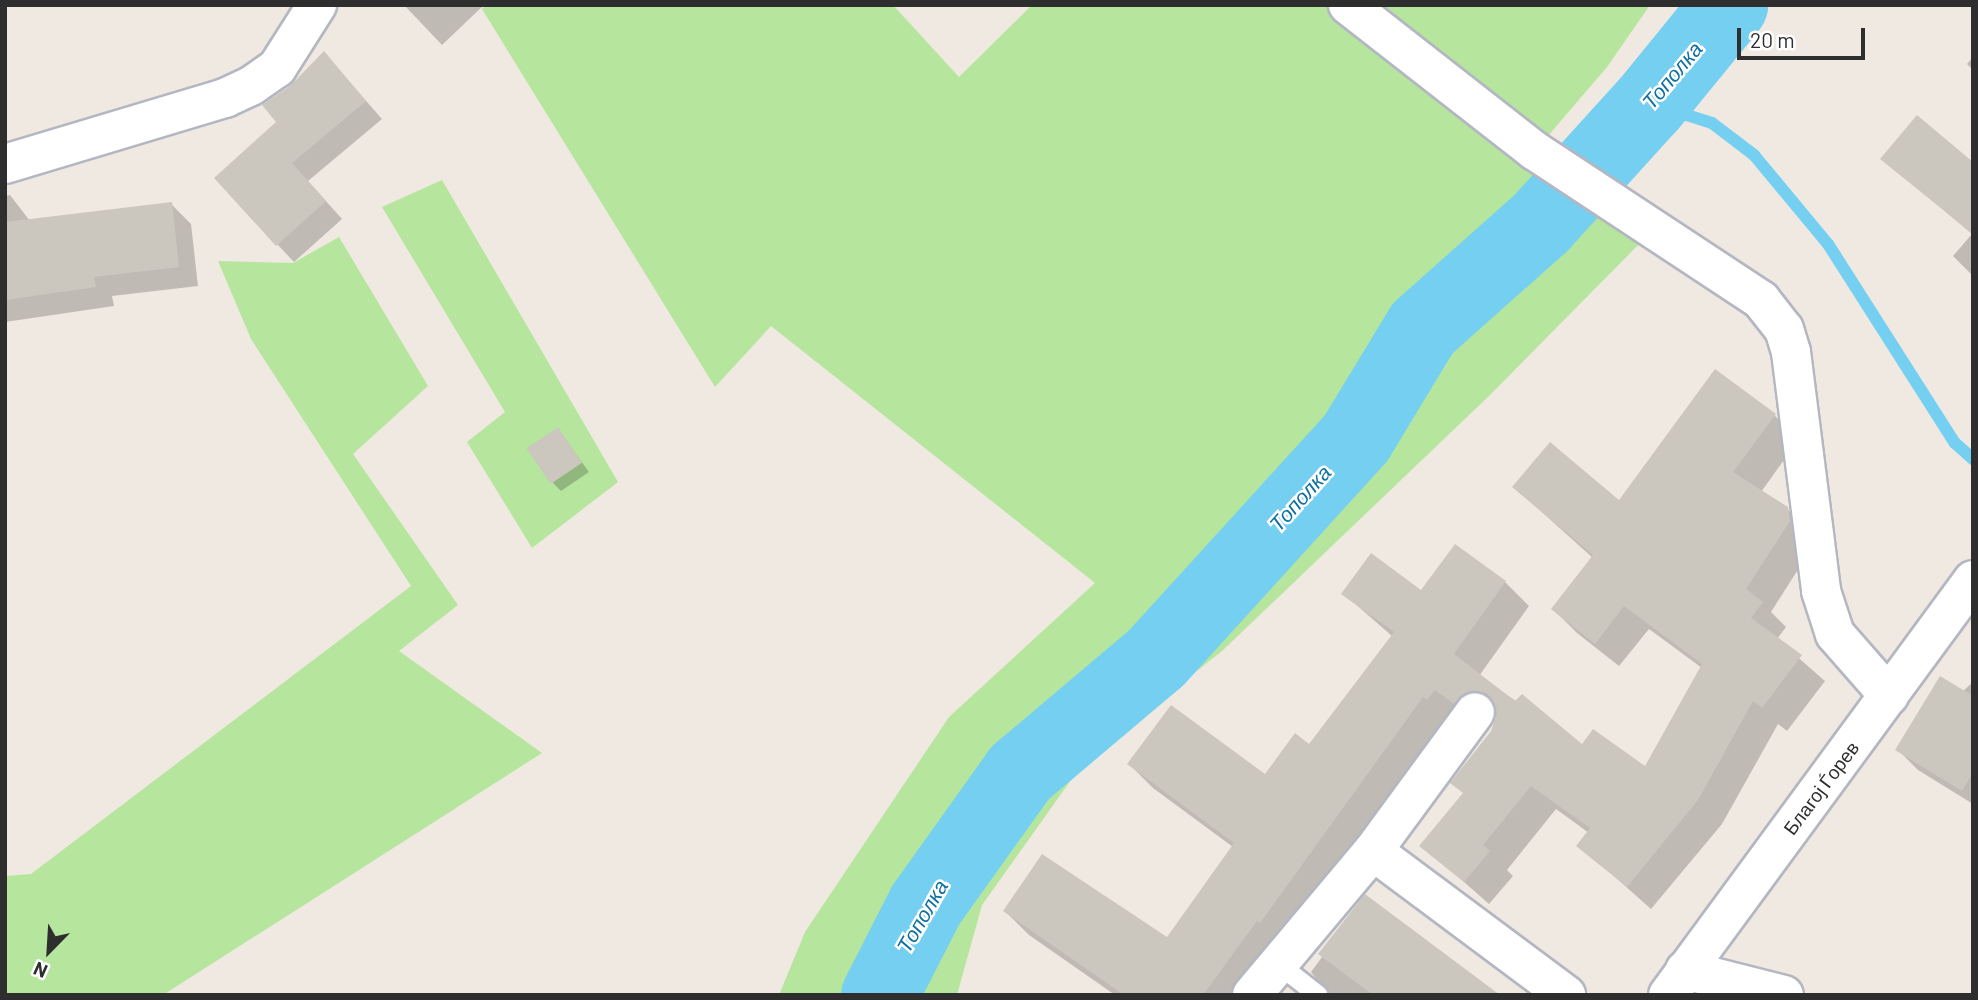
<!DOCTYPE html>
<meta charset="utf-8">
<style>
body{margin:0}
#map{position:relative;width:1978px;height:1000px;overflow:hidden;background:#efe9e1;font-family:Barlow,sans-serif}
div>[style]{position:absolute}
.green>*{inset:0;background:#b6e59e}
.shadow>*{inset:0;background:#0003}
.stream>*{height:12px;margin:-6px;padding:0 6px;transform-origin:6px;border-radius:6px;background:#75cff0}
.river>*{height:77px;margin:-38.5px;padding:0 38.5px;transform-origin:38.5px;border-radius:38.5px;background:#75cff0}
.building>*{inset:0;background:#cbc7bf;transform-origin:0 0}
.roads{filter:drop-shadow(2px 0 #b4b7c1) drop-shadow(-2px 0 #b4b7c1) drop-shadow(0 2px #b4b7c1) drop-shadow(0 -2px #b4b7c1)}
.lane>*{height:19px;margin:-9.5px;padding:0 9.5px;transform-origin:9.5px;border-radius:9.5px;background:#fff}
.street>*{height:38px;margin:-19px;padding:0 19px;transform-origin:19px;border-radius:19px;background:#fff}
.secondary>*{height:38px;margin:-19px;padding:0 19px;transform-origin:19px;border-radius:19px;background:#fff}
span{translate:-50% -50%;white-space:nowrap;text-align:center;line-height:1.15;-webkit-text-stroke:5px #fff;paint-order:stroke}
.street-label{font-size:19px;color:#2e2e2e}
.water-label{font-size:21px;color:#0d6fa3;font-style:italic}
.frame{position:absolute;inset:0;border:7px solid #2e2e2e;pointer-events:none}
.north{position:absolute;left:14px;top:916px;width:70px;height:70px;-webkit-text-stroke:5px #fff;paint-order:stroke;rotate:204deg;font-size:19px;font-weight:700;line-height:28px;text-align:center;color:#2e2e2e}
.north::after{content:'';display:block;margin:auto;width:24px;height:32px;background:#2e2e2e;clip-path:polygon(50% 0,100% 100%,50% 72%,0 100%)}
.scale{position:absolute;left:1737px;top:28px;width:128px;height:32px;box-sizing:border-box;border:4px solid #2e2e2e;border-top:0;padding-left:9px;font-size:21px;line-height:24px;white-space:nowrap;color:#2e2e2e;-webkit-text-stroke:5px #fff;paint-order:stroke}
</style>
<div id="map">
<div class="green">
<div style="clip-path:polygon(486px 5px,893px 5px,959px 77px,1032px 5px,1650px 5px,1607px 67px,1535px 151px,1652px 231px,1489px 396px,1222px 651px,1086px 759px,982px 905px,957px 995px,779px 995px,805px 932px,949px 717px,1095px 583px,771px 326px,715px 387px,482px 9px)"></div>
<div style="clip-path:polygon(442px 180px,618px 482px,532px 548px,467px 442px,505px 412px,382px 207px)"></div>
<div style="clip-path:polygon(339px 237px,428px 386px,353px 454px,458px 605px,399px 651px,542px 753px,163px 995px,5px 995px,5px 876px,31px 874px,411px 586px,251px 339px,218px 261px,293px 263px)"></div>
</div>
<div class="shadow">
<div style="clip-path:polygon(404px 5px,484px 5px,442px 45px)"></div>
<div style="clip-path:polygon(324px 53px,382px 119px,308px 181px,342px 219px,294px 262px,277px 244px,279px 122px,291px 87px)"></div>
<div style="clip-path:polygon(1973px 57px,1973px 70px,1967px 64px)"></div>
<div style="clip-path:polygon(1883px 159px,1973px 164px,1973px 276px,1953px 256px,1972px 234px)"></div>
<div style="clip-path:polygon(10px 195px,30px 221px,171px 204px,191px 224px,198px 286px,112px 296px,114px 306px,5px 322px,5px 196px)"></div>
<div style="clip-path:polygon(1715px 371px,1775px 416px,1799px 439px,1761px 492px,1787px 509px,1812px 533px,1813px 546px,1771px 612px,1786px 627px,1777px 639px,1825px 681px,1787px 731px,1778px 724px,1722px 824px,1651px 909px,1579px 845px,1589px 833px,1556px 809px,1507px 870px,1513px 876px,1489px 904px,1422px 845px,1464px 794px,1493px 732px,1498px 716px,1491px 715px,1244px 995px,1115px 995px,1029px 935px,1005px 911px,1167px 940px,1233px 847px,1153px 788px,1129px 764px,1265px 776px,1309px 747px,1392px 636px,1344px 594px,1422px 592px,1505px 582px,1529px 606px,1479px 676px,1582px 746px,1645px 768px,1702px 668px,1649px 629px,1619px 666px,1577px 633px,1553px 609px,1593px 558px,1514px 487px,1619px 503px)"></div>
<div style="clip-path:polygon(558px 429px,589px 472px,561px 491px,553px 483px)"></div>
<div style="clip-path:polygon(1973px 682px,1973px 804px,1918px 770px,1898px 750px)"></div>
<div style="clip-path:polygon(1366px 897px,1497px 995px,1329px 995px,1311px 972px)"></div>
</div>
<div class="stream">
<div style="left:1649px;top:103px;width:66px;rotate:17.6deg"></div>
<div style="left:1712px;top:123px;width:53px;rotate:37.3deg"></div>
<div style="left:1754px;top:155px;width:116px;rotate:50.3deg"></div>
<div style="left:1828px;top:244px;width:236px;rotate:57.5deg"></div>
<div style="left:1955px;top:443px;width:24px;rotate:42deg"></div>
</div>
<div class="river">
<div style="left:879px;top:995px;width:101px;rotate:-62.9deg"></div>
<div style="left:925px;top:905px;width:163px;rotate:-54.5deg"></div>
<div style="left:1020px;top:772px;width:178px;rotate:-40.2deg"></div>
<div style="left:1156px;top:657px;width:297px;rotate:-47.7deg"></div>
<div style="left:1356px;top:437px;width:127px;rotate:-58.8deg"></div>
<div style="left:1422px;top:328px;width:158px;rotate:-41.7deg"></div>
<div style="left:1540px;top:223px;width:162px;rotate:-47.8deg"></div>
<div style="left:1649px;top:103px;width:127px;rotate:-50.8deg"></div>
</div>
<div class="building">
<div style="clip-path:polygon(324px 51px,366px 101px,292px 163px,326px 201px,276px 246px,214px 178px,276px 122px,262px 105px,290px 86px)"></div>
<div style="clip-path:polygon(1917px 115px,1973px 162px,1973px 234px,1880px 159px)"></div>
<div style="clip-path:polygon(172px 202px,179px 267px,94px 277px,96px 287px,5px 300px,5px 222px)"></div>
<div style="clip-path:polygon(1715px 369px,1776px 414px,1733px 472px,1788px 507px,1790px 521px,1746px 589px,1763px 602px,1751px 618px,1802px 655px,1762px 708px,1753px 701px,1698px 800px,1627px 887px,1576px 846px,1590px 828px,1531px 786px,1483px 845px,1490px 851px,1464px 882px,1419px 846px,1463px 793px,1450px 783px,1491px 731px,1497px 714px,1487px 694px,1467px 692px,1454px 704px,1435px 690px,1427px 700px,1423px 697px,1260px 923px,1257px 921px,1203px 995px,1124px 995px,1003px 911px,1042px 854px,1167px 937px,1234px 843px,1127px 764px,1171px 705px,1265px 774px,1295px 733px,1309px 744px,1394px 632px,1341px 594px,1371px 553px,1421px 590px,1455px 544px,1506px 581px,1454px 654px,1515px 701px,1522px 694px,1582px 744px,1593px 729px,1645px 766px,1702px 664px,1624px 606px,1595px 644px,1551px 609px,1593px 555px,1512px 487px,1550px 442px,1619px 500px)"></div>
<div style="left:558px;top:427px;width:43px;height:38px;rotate:56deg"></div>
<div style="clip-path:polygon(1940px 676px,1973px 696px,1973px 773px,1962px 791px,1895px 750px)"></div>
<div style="clip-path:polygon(1365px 894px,1500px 995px,1373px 995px,1318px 954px)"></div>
</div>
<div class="roads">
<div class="lane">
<div style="left:1276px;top:962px;width:53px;rotate:38.2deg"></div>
</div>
<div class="street">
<div style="left:1348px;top:5px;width:237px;rotate:38deg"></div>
<div style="left:1535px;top:151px;width:271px;rotate:33.4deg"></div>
<div style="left:1761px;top:300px;width:37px;rotate:52deg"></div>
<div style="left:1784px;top:329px;width:24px;rotate:73deg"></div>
<div style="left:1791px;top:352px;width:241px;rotate:82.8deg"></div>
<div style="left:1821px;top:591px;width:45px;rotate:72deg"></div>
<div style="left:1835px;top:634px;width:82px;rotate:48.9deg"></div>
<div style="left:5px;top:164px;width:230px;rotate:-16.7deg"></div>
<div style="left:225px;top:98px;width:29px;rotate:-25deg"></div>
<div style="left:251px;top:86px;width:32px;rotate:-35deg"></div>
<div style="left:277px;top:68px;width:75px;rotate:-57.6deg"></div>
<div style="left:1373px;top:851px;width:241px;rotate:36.7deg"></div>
<div style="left:1685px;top:970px;width:102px;rotate:14.2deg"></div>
<div style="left:1252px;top:995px;width:188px;rotate:-50deg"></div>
<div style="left:1373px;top:851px;width:172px;rotate:-53.7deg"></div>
</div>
<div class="secondary">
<div style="left:1668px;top:995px;width:515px;rotate:-53.69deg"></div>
</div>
</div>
<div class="street-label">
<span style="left:1821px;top:788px;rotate:-53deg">Благој Ѓорев</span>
</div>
<div class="water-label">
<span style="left:1672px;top:75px;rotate:-50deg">Тополка</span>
<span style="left:1300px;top:498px;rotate:-48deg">Тополка</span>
<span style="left:922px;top:916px;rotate:-60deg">Тополка</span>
</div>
<div class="frame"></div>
<div class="north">N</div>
<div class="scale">20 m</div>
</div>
